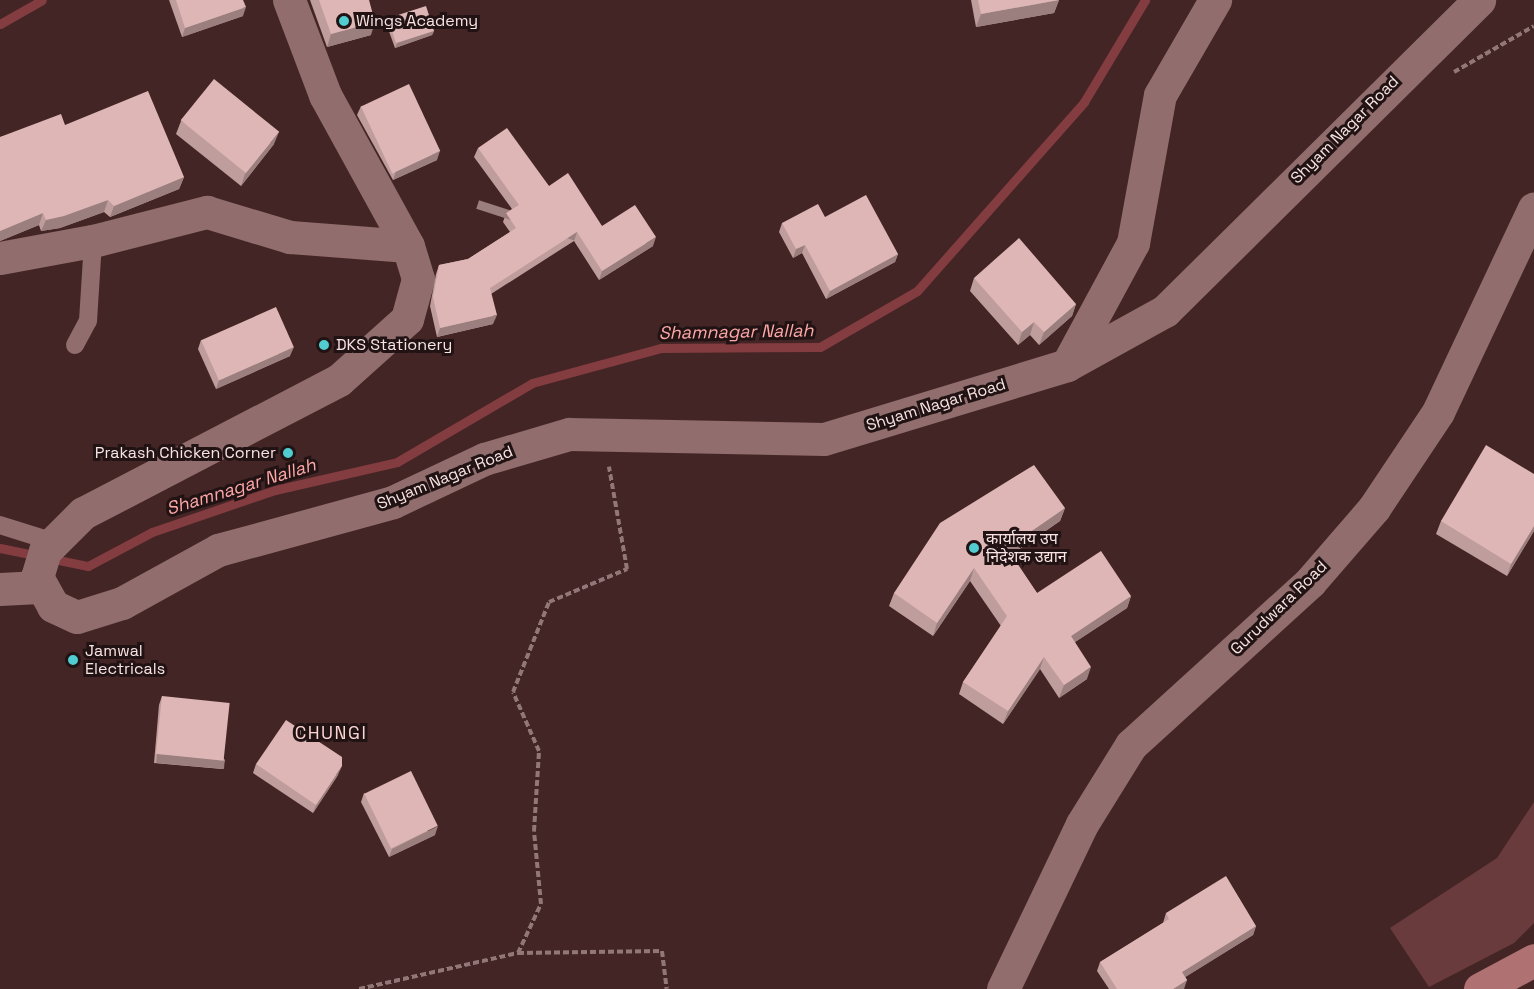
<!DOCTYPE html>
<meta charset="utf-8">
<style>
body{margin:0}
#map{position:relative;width:1534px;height:989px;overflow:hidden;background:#442526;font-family:"Space Grotesk","Noto Sans Devanagari",sans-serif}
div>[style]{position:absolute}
.green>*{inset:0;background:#6a3b3c}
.stream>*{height:9px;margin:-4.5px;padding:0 4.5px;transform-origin:4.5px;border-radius:4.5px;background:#833c3f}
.path>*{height:4px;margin-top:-2px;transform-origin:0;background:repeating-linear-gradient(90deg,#917777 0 6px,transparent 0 9px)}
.service>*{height:18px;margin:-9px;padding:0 9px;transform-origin:9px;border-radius:9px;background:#916d6d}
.minor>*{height:33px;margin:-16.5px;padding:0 16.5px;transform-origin:16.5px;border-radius:16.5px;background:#916d6d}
.tertiary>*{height:33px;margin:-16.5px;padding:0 16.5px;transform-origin:16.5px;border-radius:16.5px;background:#916d6d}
.primary>*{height:33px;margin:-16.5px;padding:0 16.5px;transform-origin:16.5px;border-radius:16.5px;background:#af7172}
.wall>*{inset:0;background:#bf9d9c}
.shaded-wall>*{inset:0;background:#9b7f7f;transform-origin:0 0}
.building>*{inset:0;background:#deb6b5;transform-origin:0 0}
.dots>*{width:16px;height:16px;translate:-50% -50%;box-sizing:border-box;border:3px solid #211313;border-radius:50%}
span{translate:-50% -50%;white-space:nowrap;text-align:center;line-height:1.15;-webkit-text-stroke:6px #211313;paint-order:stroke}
.poi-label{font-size:16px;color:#f9e4e3}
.left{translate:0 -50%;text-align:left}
.right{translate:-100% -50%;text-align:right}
.street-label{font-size:16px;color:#f9e4e3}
.water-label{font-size:18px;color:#fea7a8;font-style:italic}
.neighbourhood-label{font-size:18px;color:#fcd4d3;letter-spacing:1.5px}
</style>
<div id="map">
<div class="green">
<div style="clip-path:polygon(1534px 802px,1534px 923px,1514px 943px,1429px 987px,1390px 928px,1497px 858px)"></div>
</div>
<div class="stream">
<div style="left:0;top:24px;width:48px;rotate:-29.7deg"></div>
<div style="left:0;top:548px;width:90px;rotate:11.6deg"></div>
<div style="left:88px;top:566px;width:72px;rotate:-28deg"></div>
<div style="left:152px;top:532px;width:130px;rotate:-18.9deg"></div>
<div style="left:275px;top:490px;width:125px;rotate:-12.9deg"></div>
<div style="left:397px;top:462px;width:156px;rotate:-30.3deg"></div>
<div style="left:532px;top:383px;width:134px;rotate:-15.2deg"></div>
<div style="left:661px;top:348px;width:159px;rotate:-0.4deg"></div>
<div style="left:820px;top:347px;width:112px;rotate:-30deg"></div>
<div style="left:917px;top:291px;width:252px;rotate:-48.5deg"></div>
<div style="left:1084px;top:102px;width:119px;rotate:-59.1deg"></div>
</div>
<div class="path">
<div style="left:1454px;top:72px;width:92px;rotate:-29.9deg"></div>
<div style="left:518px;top:953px;width:54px;rotate:-64.9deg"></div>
<div style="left:541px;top:904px;width:73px;rotate:-95.5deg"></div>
<div style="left:534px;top:831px;width:80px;rotate:-86.4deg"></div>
<div style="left:539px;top:751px;width:64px;rotate:-113.8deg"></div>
<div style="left:513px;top:692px;width:97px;rotate:-68.2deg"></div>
<div style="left:549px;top:602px;width:85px;rotate:-22.9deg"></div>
<div style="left:627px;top:569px;width:104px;rotate:-100deg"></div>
<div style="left:359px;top:989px;width:163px;rotate:-12.8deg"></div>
<div style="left:518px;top:953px;width:144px;rotate:-0.8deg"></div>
<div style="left:662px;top:951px;width:38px;rotate:83deg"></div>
</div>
<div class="service">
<div style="left:75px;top:345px;width:27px;rotate:-62deg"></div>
<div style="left:88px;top:321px;width:80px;rotate:-86.4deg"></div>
<div style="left:0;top:525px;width:57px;rotate:17.5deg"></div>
</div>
<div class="minor">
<div style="left:0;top:258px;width:95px;rotate:-10.4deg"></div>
<div style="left:93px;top:241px;width:118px;rotate:-14.3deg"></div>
<div style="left:207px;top:212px;width:87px;rotate:16.8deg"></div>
<div style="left:290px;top:237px;width:118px;rotate:4.4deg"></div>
<div style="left:1067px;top:365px;width:139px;rotate:-61.6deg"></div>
<div style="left:1133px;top:243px;width:150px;rotate:-79.7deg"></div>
<div style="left:1160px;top:95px;width:110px;rotate:-59.9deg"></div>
<div style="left:0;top:589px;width:39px;rotate:-3deg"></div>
<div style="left:1003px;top:989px;width:183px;rotate:-64.4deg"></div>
<div style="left:1082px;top:824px;width:93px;rotate:-58.2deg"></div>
<div style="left:1131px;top:745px;width:242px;rotate:-42.3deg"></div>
<div style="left:1310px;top:582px;width:98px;rotate:-49.1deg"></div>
<div style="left:1374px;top:508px;width:115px;rotate:-56.3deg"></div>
<div style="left:1438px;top:412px;width:225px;rotate:-64.8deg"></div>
</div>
<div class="tertiary">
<div style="left:289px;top:0;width:102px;rotate:69.2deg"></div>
<div style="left:325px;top:95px;width:172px;rotate:61.2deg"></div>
<div style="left:408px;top:246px;width:34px;rotate:73deg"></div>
<div style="left:418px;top:279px;width:41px;rotate:105.4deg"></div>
<div style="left:407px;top:319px;width:91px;rotate:138.1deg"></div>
<div style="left:339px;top:380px;width:288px;rotate:152.5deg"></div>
<div style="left:83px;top:513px;width:54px;rotate:135deg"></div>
<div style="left:45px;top:551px;width:27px;rotate:107deg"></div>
<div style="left:37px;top:577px;width:33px;rotate:61deg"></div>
<div style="left:53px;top:606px;width:26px;rotate:25deg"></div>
<div style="left:77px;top:617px;width:47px;rotate:-17.3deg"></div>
<div style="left:122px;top:603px;width:110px;rotate:-28.9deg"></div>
<div style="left:218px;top:550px;width:181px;rotate:-15.3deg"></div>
<div style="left:393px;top:502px;width:101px;rotate:-25.3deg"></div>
<div style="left:484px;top:459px;width:89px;rotate:-16.4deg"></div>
<div style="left:569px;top:434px;width:255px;rotate:1.1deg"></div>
<div style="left:824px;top:439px;width:254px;rotate:-16.9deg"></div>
<div style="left:1067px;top:365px;width:112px;rotate:-28.9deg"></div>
<div style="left:1165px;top:311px;width:442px;rotate:-44.7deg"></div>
</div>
<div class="primary">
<div style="left:1480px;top:989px;width:61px;rotate:-28.2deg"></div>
</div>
<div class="wall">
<div style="clip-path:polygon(169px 0,243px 0,243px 16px,182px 37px)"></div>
<div style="clip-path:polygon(310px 0,369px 0,371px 35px,327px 47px)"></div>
<div style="clip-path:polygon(971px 0,1059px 0,1054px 13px,976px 27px)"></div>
<div style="clip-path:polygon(388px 18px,434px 31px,432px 35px,395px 48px,386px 23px)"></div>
<div style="clip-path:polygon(361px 106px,437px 160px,393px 180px,357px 115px)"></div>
<div style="clip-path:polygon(181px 121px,274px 144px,241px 186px,176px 134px)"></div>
<div style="clip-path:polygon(65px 125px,184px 177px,179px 189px,110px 217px,104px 212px,60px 228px,41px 231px,39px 225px,0 241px,0 137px)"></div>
<div style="clip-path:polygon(478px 148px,549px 186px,602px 226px,653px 246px,599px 280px,574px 241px,491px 294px,493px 324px,437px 337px,430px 306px,436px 274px,439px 265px,468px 259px,510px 232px,503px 222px,506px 213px,512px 209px,474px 157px)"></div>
<div style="clip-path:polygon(825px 217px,898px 254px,895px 262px,826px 299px,802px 253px,793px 258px,779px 232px,782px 223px)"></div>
<div style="clip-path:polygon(974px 278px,1076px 304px,1072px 316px,1039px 345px,1030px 335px,1018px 345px,970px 291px)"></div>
<div style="clip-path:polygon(201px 340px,290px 356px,216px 389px,198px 349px)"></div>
<div style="clip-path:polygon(1534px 474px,1534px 531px,1507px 576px,1436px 534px,1441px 521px)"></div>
<div style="clip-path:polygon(1065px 508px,1060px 521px,1011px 555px,1037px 593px,1131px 596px,1127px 608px,1075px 642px,1087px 679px,1059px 698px,1040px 669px,1003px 724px,959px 694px,963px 682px,1001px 626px,970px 581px,933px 636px,889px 606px,894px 593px)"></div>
<div style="clip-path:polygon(162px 696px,225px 760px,222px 769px,154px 763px,159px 705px)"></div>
<div style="clip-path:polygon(256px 764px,338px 775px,313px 813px,253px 773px)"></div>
<div style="clip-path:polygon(364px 793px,435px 835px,389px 857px,361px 802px)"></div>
<div style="clip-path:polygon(1166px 913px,1256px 926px,1253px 935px,1185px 977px,1187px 980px,1183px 989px,1109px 989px,1097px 971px,1100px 962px,1163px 923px)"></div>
</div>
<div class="shaded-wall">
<div style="clip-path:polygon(1059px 0,1054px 13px,976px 27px,981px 14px)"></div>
<div style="clip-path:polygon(246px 7px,243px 16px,182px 37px,185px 28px)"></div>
<div style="clip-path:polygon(375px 22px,371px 35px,327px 47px,331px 34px)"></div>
<div style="clip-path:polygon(434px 31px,432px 35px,395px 48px,397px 43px)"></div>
<div style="clip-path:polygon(279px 132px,274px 144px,241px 186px,245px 174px)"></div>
<div style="clip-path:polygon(440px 151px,437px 160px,393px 180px,396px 171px)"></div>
<div style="clip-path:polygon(184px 177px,179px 189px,110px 217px,114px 206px)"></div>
<div style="clip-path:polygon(108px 200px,104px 212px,60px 228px,41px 231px,46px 220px)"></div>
<div style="clip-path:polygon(43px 213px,39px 225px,0 241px,0 231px)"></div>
<div style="left:577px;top:232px;width:9px;height:103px;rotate:108deg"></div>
<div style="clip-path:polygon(656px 237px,653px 246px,599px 280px,602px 271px)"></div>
<div style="clip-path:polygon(805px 245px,802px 253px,793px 258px,796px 249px)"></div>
<div style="clip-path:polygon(898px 254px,895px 262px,826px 299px,830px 291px)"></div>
<div style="clip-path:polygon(1076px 304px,1072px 316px,1039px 345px,1044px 332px)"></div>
<div style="clip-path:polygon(497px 315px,493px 324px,437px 337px,440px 328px)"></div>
<div style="clip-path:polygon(1034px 322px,1030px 335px,1018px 345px,1022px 332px)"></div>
<div style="clip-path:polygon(294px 347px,290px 356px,216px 389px,219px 380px)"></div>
<div style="clip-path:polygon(1065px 508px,1060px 521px,1002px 561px,1007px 548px)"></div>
<div style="clip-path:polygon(1534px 526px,1534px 531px,1507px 576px,1511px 564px)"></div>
<div style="clip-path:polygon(974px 568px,970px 581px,933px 636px,937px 623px)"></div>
<div style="clip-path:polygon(1131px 596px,1127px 608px,1066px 648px,1071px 636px)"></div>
<div style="clip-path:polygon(1044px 657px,1040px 669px,1003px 724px,1008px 711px)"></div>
<div style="clip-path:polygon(1091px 667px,1087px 679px,1059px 698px,1064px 685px)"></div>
<div style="left:157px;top:754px;width:68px;height:9px;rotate:5deg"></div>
<div style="clip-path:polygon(342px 766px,338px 775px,313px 813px,316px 805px)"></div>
<div style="clip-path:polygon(438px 826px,435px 835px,389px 857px,392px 849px)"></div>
<div style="clip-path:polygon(1256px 926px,1253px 935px,1179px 981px,1182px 972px)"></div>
<div style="clip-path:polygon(1187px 980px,1184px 989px,1173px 989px)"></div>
</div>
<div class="building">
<div style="clip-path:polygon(176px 0,243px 0,246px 7px,185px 28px)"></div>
<div style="clip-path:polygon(319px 0,369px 0,375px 22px,331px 34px)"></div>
<div style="clip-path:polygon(978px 0,1059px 0,981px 14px)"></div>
<div style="left:426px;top:6px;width:26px;height:40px;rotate:72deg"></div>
<div style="left:214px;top:79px;width:84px;height:53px;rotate:39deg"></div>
<div style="left:409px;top:84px;width:74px;height:53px;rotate:65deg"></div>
<div style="clip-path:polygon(148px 91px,184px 177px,114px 206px,108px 200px,64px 216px,46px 220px,43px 213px,0 231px,0 137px,61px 114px,65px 125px)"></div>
<div style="clip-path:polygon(507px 128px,549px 186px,568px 173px,602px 226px,635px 205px,656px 237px,602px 271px,577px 232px,490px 288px,497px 315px,440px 328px,433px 297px,439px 265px,468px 259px,516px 228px,506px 213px,519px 205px,478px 148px)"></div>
<div style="clip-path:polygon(866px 195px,898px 254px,830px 291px,805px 245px,796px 249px,782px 223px,818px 204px,825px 217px)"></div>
<div style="clip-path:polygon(1019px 238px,1076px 304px,1044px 332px,1034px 322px,1022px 332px,974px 278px)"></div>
<div style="left:276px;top:307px;width:44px;height:82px;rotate:66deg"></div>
<div style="clip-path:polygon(1486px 445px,1534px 474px,1534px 526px,1511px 564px,1441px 521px)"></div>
<div style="clip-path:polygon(1034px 465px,1065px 508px,1007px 548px,1037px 593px,1101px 551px,1131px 596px,1071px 636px,1091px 667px,1064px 685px,1044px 657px,1008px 711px,963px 682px,1007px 616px,974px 568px,937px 623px,894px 593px,940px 523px)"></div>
<div style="left:162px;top:696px;width:68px;height:58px;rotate:6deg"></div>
<div style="clip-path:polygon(286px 720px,342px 757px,342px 766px,316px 805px,256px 764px)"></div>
<div style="left:411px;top:771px;width:61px;height:52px;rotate:64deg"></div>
<div style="clip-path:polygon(1226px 876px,1256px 926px,1182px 972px,1187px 980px,1173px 989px,1117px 989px,1100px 962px,1169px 919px,1166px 913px)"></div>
</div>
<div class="dots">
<div style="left:344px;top:21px;background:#51ccd1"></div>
<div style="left:324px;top:345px;background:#51ccd1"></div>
<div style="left:288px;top:453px;background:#51ccd1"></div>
<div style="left:974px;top:548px;background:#51ccd1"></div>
<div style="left:73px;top:660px;background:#51ccd1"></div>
</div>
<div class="poi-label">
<span class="left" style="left:356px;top:21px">Wings Academy</span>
<span class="left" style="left:336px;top:345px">DKS Stationery</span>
<span class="right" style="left:276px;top:453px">Prakash Chicken Corner</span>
<span class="left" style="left:986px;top:548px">कार्यालय उप<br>निदेशक उद्यान</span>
<span class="left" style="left:85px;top:660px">Jamwal<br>Electricals</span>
</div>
<div class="street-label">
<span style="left:1345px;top:130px;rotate:-45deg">Shyam Nagar Road</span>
<span style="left:936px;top:405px;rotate:-17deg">Shyam Nagar Road</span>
<span style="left:445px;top:478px;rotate:-22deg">Shyam Nagar Road</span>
<span style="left:1279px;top:608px;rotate:-44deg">Gurudwara Road</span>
</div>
<div class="water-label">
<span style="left:736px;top:332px;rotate:-1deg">Shamnagar Nallah</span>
<span style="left:241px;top:487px;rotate:-17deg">Shamnagar Nallah</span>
</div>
<div class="neighbourhood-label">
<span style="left:331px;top:733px">CHUNGI</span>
</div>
</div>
